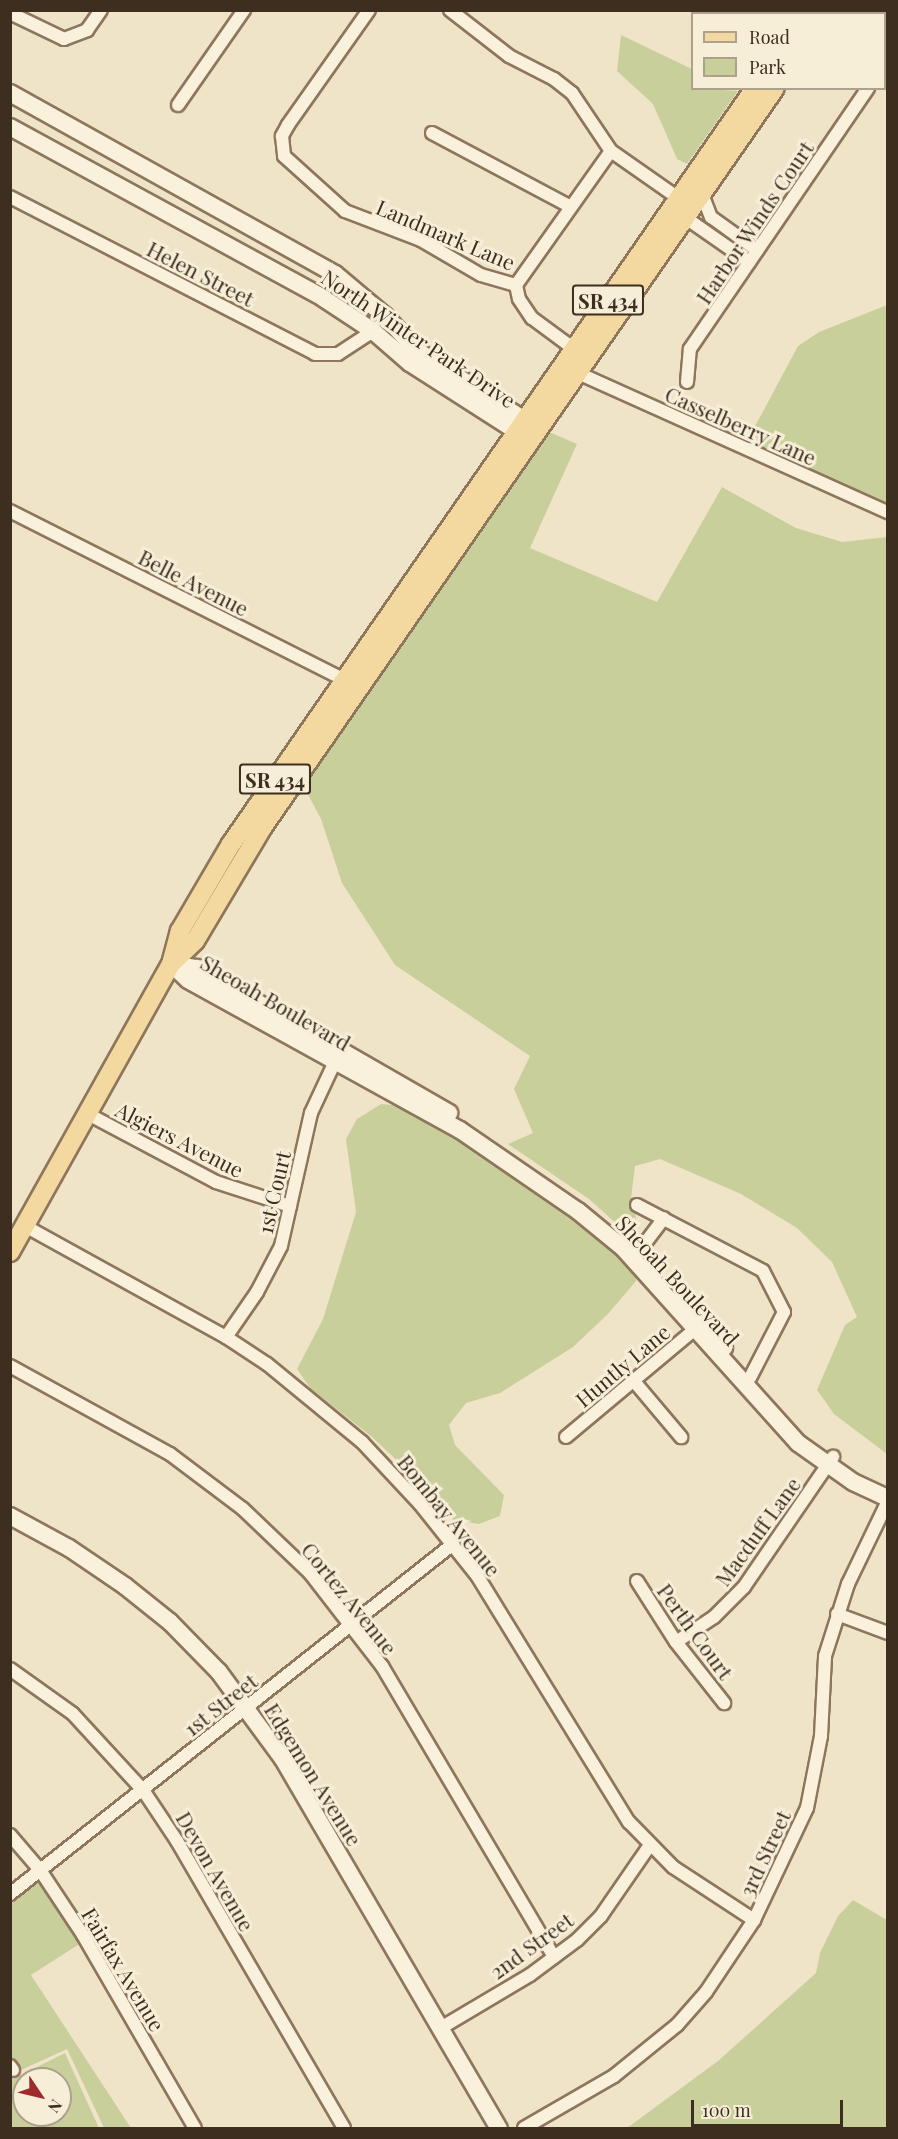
<!DOCTYPE html>
<style>
body{margin:0}
#map{position:relative;width:898px;height:2139px;overflow:hidden;background:#f0e4c8;font-family:"Playfair Display",serif}
div>[style]{position:absolute}
.green>*{inset:0;background:#c9cf9b}
.roads{filter:drop-shadow(2px 0 #8d765c) drop-shadow(-2px 0 #8d765c) drop-shadow(0 2px #8d765c) drop-shadow(0 -2px #8d765c)}
.street>*{height:12px;margin:-6px;padding:0 6px;transform-origin:6px;border-radius:6px;background:#faf1dc}
.secondary>*{height:16px;margin:-8px;padding:0 8px;transform-origin:8px;border-radius:8px;background:#faf1dc}
.primary>*{height:18px;margin:-9px;padding:0 9px;transform-origin:9px;border-radius:9px;background:#f3d9a0}
span{translate:-50% -50%;white-space:nowrap;text-align:center;line-height:1.15;-webkit-text-stroke:6px #f7eed8;paint-order:stroke}
.shield-label span{padding:2px 4px;background:#f7eed8;border:2px solid;border-radius:4px;-webkit-text-stroke-width:0}
.shield-label{font-size:20px;color:#3d2e20;font-weight:700}
.street-label{font-size:21px;color:#3d2e20}
.frame{position:absolute;inset:0;border:12px solid #3d2e20;pointer-events:none}
.legend{position:absolute;left:691px;top:12px;width:195px;height:78px;box-sizing:border-box;background:#f7eed8;border:2px solid #ada18e;margin:0;padding:8px 10px;list-style:none;font-size:18px;color:#3d2e20}
.legend li{display:flex;align-items:center;gap:12px;height:30px}
.legend b{width:30px;border:2px solid #ada18e}
.north{position:absolute;left:12px;top:2067px;width:60px;height:60px;box-sizing:border-box;background:#f7eed8;border:2px solid #ada18e;border-radius:50%;rotate:125deg;font-size:16px;font-weight:700;line-height:24px;text-align:center;color:#3d2e20}
.north::after{content:'';display:block;margin:auto;width:21px;height:27px;background:#9e2a2b;clip-path:polygon(50% 0,100% 100%,50% 72%,0 100%)}
.scale{position:absolute;left:691px;top:2100px;width:152px;height:27px;box-sizing:border-box;border:3px solid #3d2e20;border-top:0;padding-left:8px;font-size:18px;line-height:21px;white-space:nowrap;color:#3d2e20;-webkit-text-stroke:4px #f7eed8;paint-order:stroke}
</style>
<div id="map">
<div class="green">
<div style="clip-path:polygon(621px 35px,692px 69px,692px 88px,738px 91px,687px 164px,677px 159px,653px 104px,617px 71px)"></div>
<div style="clip-path:polygon(887px 305px,887px 507px,746px 443px,798px 346px,819px 332px)"></div>
<div style="clip-path:polygon(547px 431px,577px 444px,530px 548px,657px 602px,722px 487px,796px 528px,842px 542px,887px 537px,887px 1454px,834px 1414px,817px 1390px,845px 1325px,857px 1317px,832px 1262px,797px 1228px,741px 1194px,660px 1159px,635px 1166px,630px 1207px,635px 1210px,639px 1244px,589px 1199px,508px 1144px,533px 1133px,514px 1089px,530px 1056px,395px 965px,342px 883px,321px 819px,302px 783px)"></div>
<div style="clip-path:polygon(381px 1104px,403px 1106px,457px 1135px,575px 1215px,638px 1272px,636px 1281px,608px 1314px,573px 1347px,500px 1393px,466px 1403px,449px 1425px,455px 1445px,504px 1495px,500px 1516px,479px 1524px,453px 1520px,418px 1480px,372px 1437px,311px 1389px,297px 1369px,323px 1319px,356px 1212px,346px 1139px,357px 1119px)"></div>
<div style="clip-path:polygon(39px 1878px,81px 1943px,31px 1975px,131px 2128px,104px 2128px,67px 2049px,19px 2071px,11px 2056px,10px 1901px)"></div>
<div style="clip-path:polygon(853px 1900px,887px 1920px,887px 2128px,627px 2128px,718px 2061px,816px 1973px,820px 1953px,838px 1916px)"></div>
<div style="clip-path:polygon(evenodd,65px 2053px,99px 2128px,11px 2128px,11px 2080px,65px 2053px,24px 2079px,60px 2079px,60px 2115px,24px 2115px,24px 2079px)"></div>
</div>
<div class="roads">
<div class="street">
<div style="left:369px;top:10px;width:141px;rotate:125.2deg"></div>
<div style="left:288px;top:125px;width:13px;rotate:119deg"></div>
<div style="left:282px;top:136px;width:20px;rotate:84deg"></div>
<div style="left:284px;top:156px;width:82px;rotate:42deg"></div>
<div style="left:345px;top:211px;width:81px;rotate:20.9deg"></div>
<div style="left:421px;top:240px;width:69px;rotate:30.3deg"></div>
<div style="left:481px;top:275px;width:36px;rotate:16deg"></div>
<div style="left:450px;top:10px;width:75px;rotate:37.9deg"></div>
<div style="left:509px;top:56px;width:51px;rotate:27.1deg"></div>
<div style="left:554px;top:79px;width:23px;rotate:38deg"></div>
<div style="left:572px;top:93px;width:70px;rotate:56.1deg"></div>
<div style="left:611px;top:151px;width:82px;rotate:35deg"></div>
<div style="left:10px;top:13px;width:60px;rotate:25.7deg"></div>
<div style="left:64px;top:39px;width:25px;rotate:-21deg"></div>
<div style="left:87px;top:30px;width:24px;rotate:-55deg"></div>
<div style="left:884px;top:65px;width:6px;rotate:-45deg"></div>
<div style="left:178px;top:105px;width:116px;rotate:-55.2deg"></div>
<div style="left:432px;top:133px;width:157px;rotate:28deg"></div>
<div style="left:702px;top:194px;width:25px;rotate:69deg"></div>
<div style="left:711px;top:217px;width:57px;rotate:35.7deg"></div>
<div style="left:10px;top:197px;width:343px;rotate:27.2deg"></div>
<div style="left:315px;top:354px;width:23px"></div>
<div style="left:338px;top:354px;width:42px;rotate:-33.3deg"></div>
<div style="left:686px;top:218px;width:77px;rotate:34.9deg"></div>
<div style="left:516px;top:285px;width:164px;rotate:-54.7deg"></div>
<div style="left:516px;top:285px;width:14px;rotate:78deg"></div>
<div style="left:519px;top:299px;width:23px;rotate:56deg"></div>
<div style="left:532px;top:318px;width:52px;rotate:36.4deg"></div>
<div style="left:578px;top:373px;width:340px;rotate:24.2deg"></div>
<div style="left:687px;top:382px;width:33px;rotate:-85deg"></div>
<div style="left:690px;top:349px;width:316px;rotate:-55.7deg"></div>
<div style="left:10px;top:511px;width:382px;rotate:26.8deg"></div>
<div style="left:88px;top:1114px;width:145px;rotate:28deg"></div>
<div style="left:216px;top:1182px;width:78px;rotate:18deg"></div>
<div style="left:637px;top:1205px;width:142px;rotate:27.6deg"></div>
<div style="left:763px;top:1271px;width:46px;rotate:62.9deg"></div>
<div style="left:784px;top:1312px;width:74px;rotate:117.3deg"></div>
<div style="left:25px;top:1226px;width:230px;rotate:28.9deg"></div>
<div style="left:226px;top:1337px;width:49px;rotate:33.4deg"></div>
<div style="left:267px;top:1364px;width:123px;rotate:39.4deg"></div>
<div style="left:362px;top:1442px;width:85px;rotate:46.9deg"></div>
<div style="left:420px;top:1504px;width:93px;rotate:51.5deg"></div>
<div style="left:478px;top:1577px;width:288px;rotate:58.4deg"></div>
<div style="left:629px;top:1822px;width:63px;rotate:45.6deg"></div>
<div style="left:673px;top:1867px;width:97px;rotate:33.2deg"></div>
<div style="left:633px;top:1259px;width:51px;rotate:-52.9deg"></div>
<div style="left:226px;top:1337px;width:55px;rotate:-55.4deg"></div>
<div style="left:257px;top:1292px;width:52px;rotate:-62.4deg"></div>
<div style="left:281px;top:1246px;width:136px;rotate:-77.3deg"></div>
<div style="left:311px;top:1113px;width:64px;rotate:-65deg"></div>
<div style="left:10px;top:1366px;width:183px;rotate:28.8deg"></div>
<div style="left:170px;top:1454px;width:91px;rotate:37deg"></div>
<div style="left:243px;top:1509px;width:93px;rotate:43.7deg"></div>
<div style="left:310px;top:1573px;width:118px;rotate:52.3deg"></div>
<div style="left:382px;top:1666px;width:338px;rotate:59.4deg"></div>
<div style="left:633px;top:1380px;width:75px;rotate:49.9deg"></div>
<div style="left:566px;top:1437px;width:175px;rotate:-39.9deg"></div>
<div style="left:637px;top:1581px;width:72px;rotate:57.4deg"></div>
<div style="left:676px;top:1642px;width:78px;rotate:51.8deg"></div>
<div style="left:837px;top:1614px;width:54px;rotate:20.4deg"></div>
<div style="left:676px;top:1642px;width:45px;rotate:-33.3deg"></div>
<div style="left:714px;top:1617px;width:42px;rotate:-45deg"></div>
<div style="left:744px;top:1587px;width:158px;rotate:-55.6deg"></div>
<div style="left:10px;top:1669px;width:77px;rotate:35.5deg"></div>
<div style="left:73px;top:1714px;width:103px;rotate:47.4deg"></div>
<div style="left:143px;top:1790px;width:61px;rotate:56.3deg"></div>
<div style="left:177px;top:1841px;width:332px;rotate:59.8deg"></div>
<div style="left:10px;top:1835px;width:46px;rotate:49.4deg"></div>
<div style="left:40px;top:1870px;width:78px;rotate:56.5deg"></div>
<div style="left:83px;top:1935px;width:223px;rotate:59.9deg"></div>
<div style="left:10px;top:1894px;width:565px;rotate:-38.31deg"></div>
<div style="left:439px;top:2029px;width:106px;rotate:-30.7deg"></div>
<div style="left:530px;top:1975px;width:59px;rotate:-36.7deg"></div>
<div style="left:577px;top:1940px;width:34px;rotate:-45deg"></div>
<div style="left:601px;top:1916px;width:86px;rotate:-55.4deg"></div>
<div style="left:10px;top:2066px;width:5px;rotate:53deg"></div>
<div style="left:524px;top:2128px;width:104px;rotate:-30deg"></div>
<div style="left:614px;top:2076px;width:81px;rotate:-39deg"></div>
<div style="left:677px;top:2025px;width:44px;rotate:-48.7deg"></div>
<div style="left:706px;top:1992px;width:87px;rotate:-56.3deg"></div>
<div style="left:754px;top:1920px;width:124px;rotate:-64.7deg"></div>
<div style="left:807px;top:1808px;width:73px;rotate:-79deg"></div>
<div style="left:821px;top:1736px;width:80px;rotate:-87.1deg"></div>
<div style="left:825px;top:1656px;width:76px;rotate:-72.3deg"></div>
<div style="left:848px;top:1584px;width:92px;rotate:-64.3deg"></div>
</div>
<div class="secondary">
<div style="left:10px;top:93px;width:372px;rotate:29.1deg"></div>
<div style="left:335px;top:274px;width:65px;rotate:40deg"></div>
<div style="left:385px;top:316px;width:46px;rotate:47.6deg"></div>
<div style="left:416px;top:350px;width:129px;rotate:32.9deg"></div>
<div style="left:524px;top:420px;width:15px;rotate:53deg"></div>
<div style="left:10px;top:127px;width:357px;rotate:28.6deg"></div>
<div style="left:323px;top:298px;width:60px;rotate:33.4deg"></div>
<div style="left:373px;top:331px;width:49px;rotate:40.9deg"></div>
<div style="left:410px;top:363px;width:126px;rotate:32.7deg"></div>
<div style="left:516px;top:431px;width:14px;rotate:12deg"></div>
<div style="left:171px;top:964px;width:23px;rotate:43deg"></div>
<div style="left:188px;top:980px;width:311px;rotate:28.9deg"></div>
<div style="left:460px;top:1130px;width:143px;rotate:34.5deg"></div>
<div style="left:578px;top:1211px;width:58px;rotate:39.4deg"></div>
<div style="left:623px;top:1248px;width:262px;rotate:48.1deg"></div>
<div style="left:798px;top:1443px;width:67px;rotate:35.3deg"></div>
<div style="left:853px;top:1482px;width:38px;rotate:25deg"></div>
<div style="left:171px;top:964px;width:26px;rotate:9deg"></div>
<div style="left:197px;top:968px;width:291px;rotate:29.9deg"></div>
<div style="left:682px;top:1298px;width:65px;rotate:49.4deg"></div>
<div style="left:10px;top:1516px;width:67px;rotate:28.5deg"></div>
<div style="left:69px;top:1548px;width:68px;rotate:34.2deg"></div>
<div style="left:125px;top:1586px;width:58px;rotate:38.7deg"></div>
<div style="left:170px;top:1622px;width:70px;rotate:45.6deg"></div>
<div style="left:219px;top:1672px;width:108px;rotate:53.7deg"></div>
<div style="left:283px;top:1759px;width:428px;rotate:59.7deg"></div>
</div>
<div class="primary">
<div style="left:807px;top:14px;width:4px;rotate:-63deg"></div>
<div style="left:827px;top:14px;width:4px;rotate:-63deg"></div>
<div style="left:173px;top:962px;width:30px;rotate:-44deg"></div>
<div style="left:195px;top:941px;width:131px;rotate:-59.3deg"></div>
<div style="left:262px;top:828px;width:900px;rotate:-55.27deg"></div>
<div style="left:10px;top:1252px;width:330px;rotate:-60.8deg"></div>
<div style="left:171px;top:964px;width:34px;rotate:-75deg"></div>
<div style="left:180px;top:931px;width:101px;rotate:-59.6deg"></div>
<div style="left:231px;top:844px;width:920px;rotate:-55.27deg"></div>
</div>
</div>
<div class="shield-label">
<span style="left:608px;top:300px">SR 434</span>
<span style="left:275px;top:779px">SR 434</span>
</div>
<div class="street-label">
<span style="left:754px;top:222px;rotate:-56deg">Harbor Winds Court</span>
<span style="left:446px;top:234px;rotate:23deg">Landmark Lane</span>
<span style="left:201px;top:273px;rotate:27deg">Helen Street</span>
<span style="left:419px;top:338px;rotate:34deg">North Winter Park Drive</span>
<span style="left:741px;top:425px;rotate:24deg">Casselberry Lane</span>
<span style="left:194px;top:582px;rotate:27deg">Belle Avenue</span>
<span style="left:276px;top:1002px;rotate:30deg">Sheoah Boulevard</span>
<span style="left:180px;top:1139px;rotate:27deg">Algiers Avenue</span>
<span style="left:273px;top:1192px;rotate:-77deg">1st Court</span>
<span style="left:678px;top:1280px;rotate:47deg">Sheoah Boulevard</span>
<span style="left:622px;top:1365px;rotate:-40deg">Huntly Lane</span>
<span style="left:450px;top:1515px;rotate:51deg">Bombay Avenue</span>
<span style="left:757px;top:1531px;rotate:-54deg">Macduff Lane</span>
<span style="left:350px;top:1598px;rotate:51deg">Cortez Avenue</span>
<span style="left:696px;top:1631px;rotate:54deg">Perth Court</span>
<span style="left:220px;top:1704px;rotate:-38deg">1st Street</span>
<span style="left:314px;top:1774px;rotate:58deg">Edgemon Avenue</span>
<span style="left:764px;top:1853px;rotate:-65deg">3rd Street</span>
<span style="left:216px;top:1871px;rotate:60deg">Devon Avenue</span>
<span style="left:531px;top:1945px;rotate:-36deg">2nd Street</span>
<span style="left:124px;top:1969px;rotate:59deg">Fairfax Avenue</span>
</div>
<div class="frame"></div>
<ul class="legend">
<li><b style="height:8px;background:#f3d9a0"></b>Road</li>
<li><b style="height:16px;background:#c9cf9b"></b>Park</li>
</ul>
<div class="north">N</div>
<div class="scale">100 m</div>
</div>
